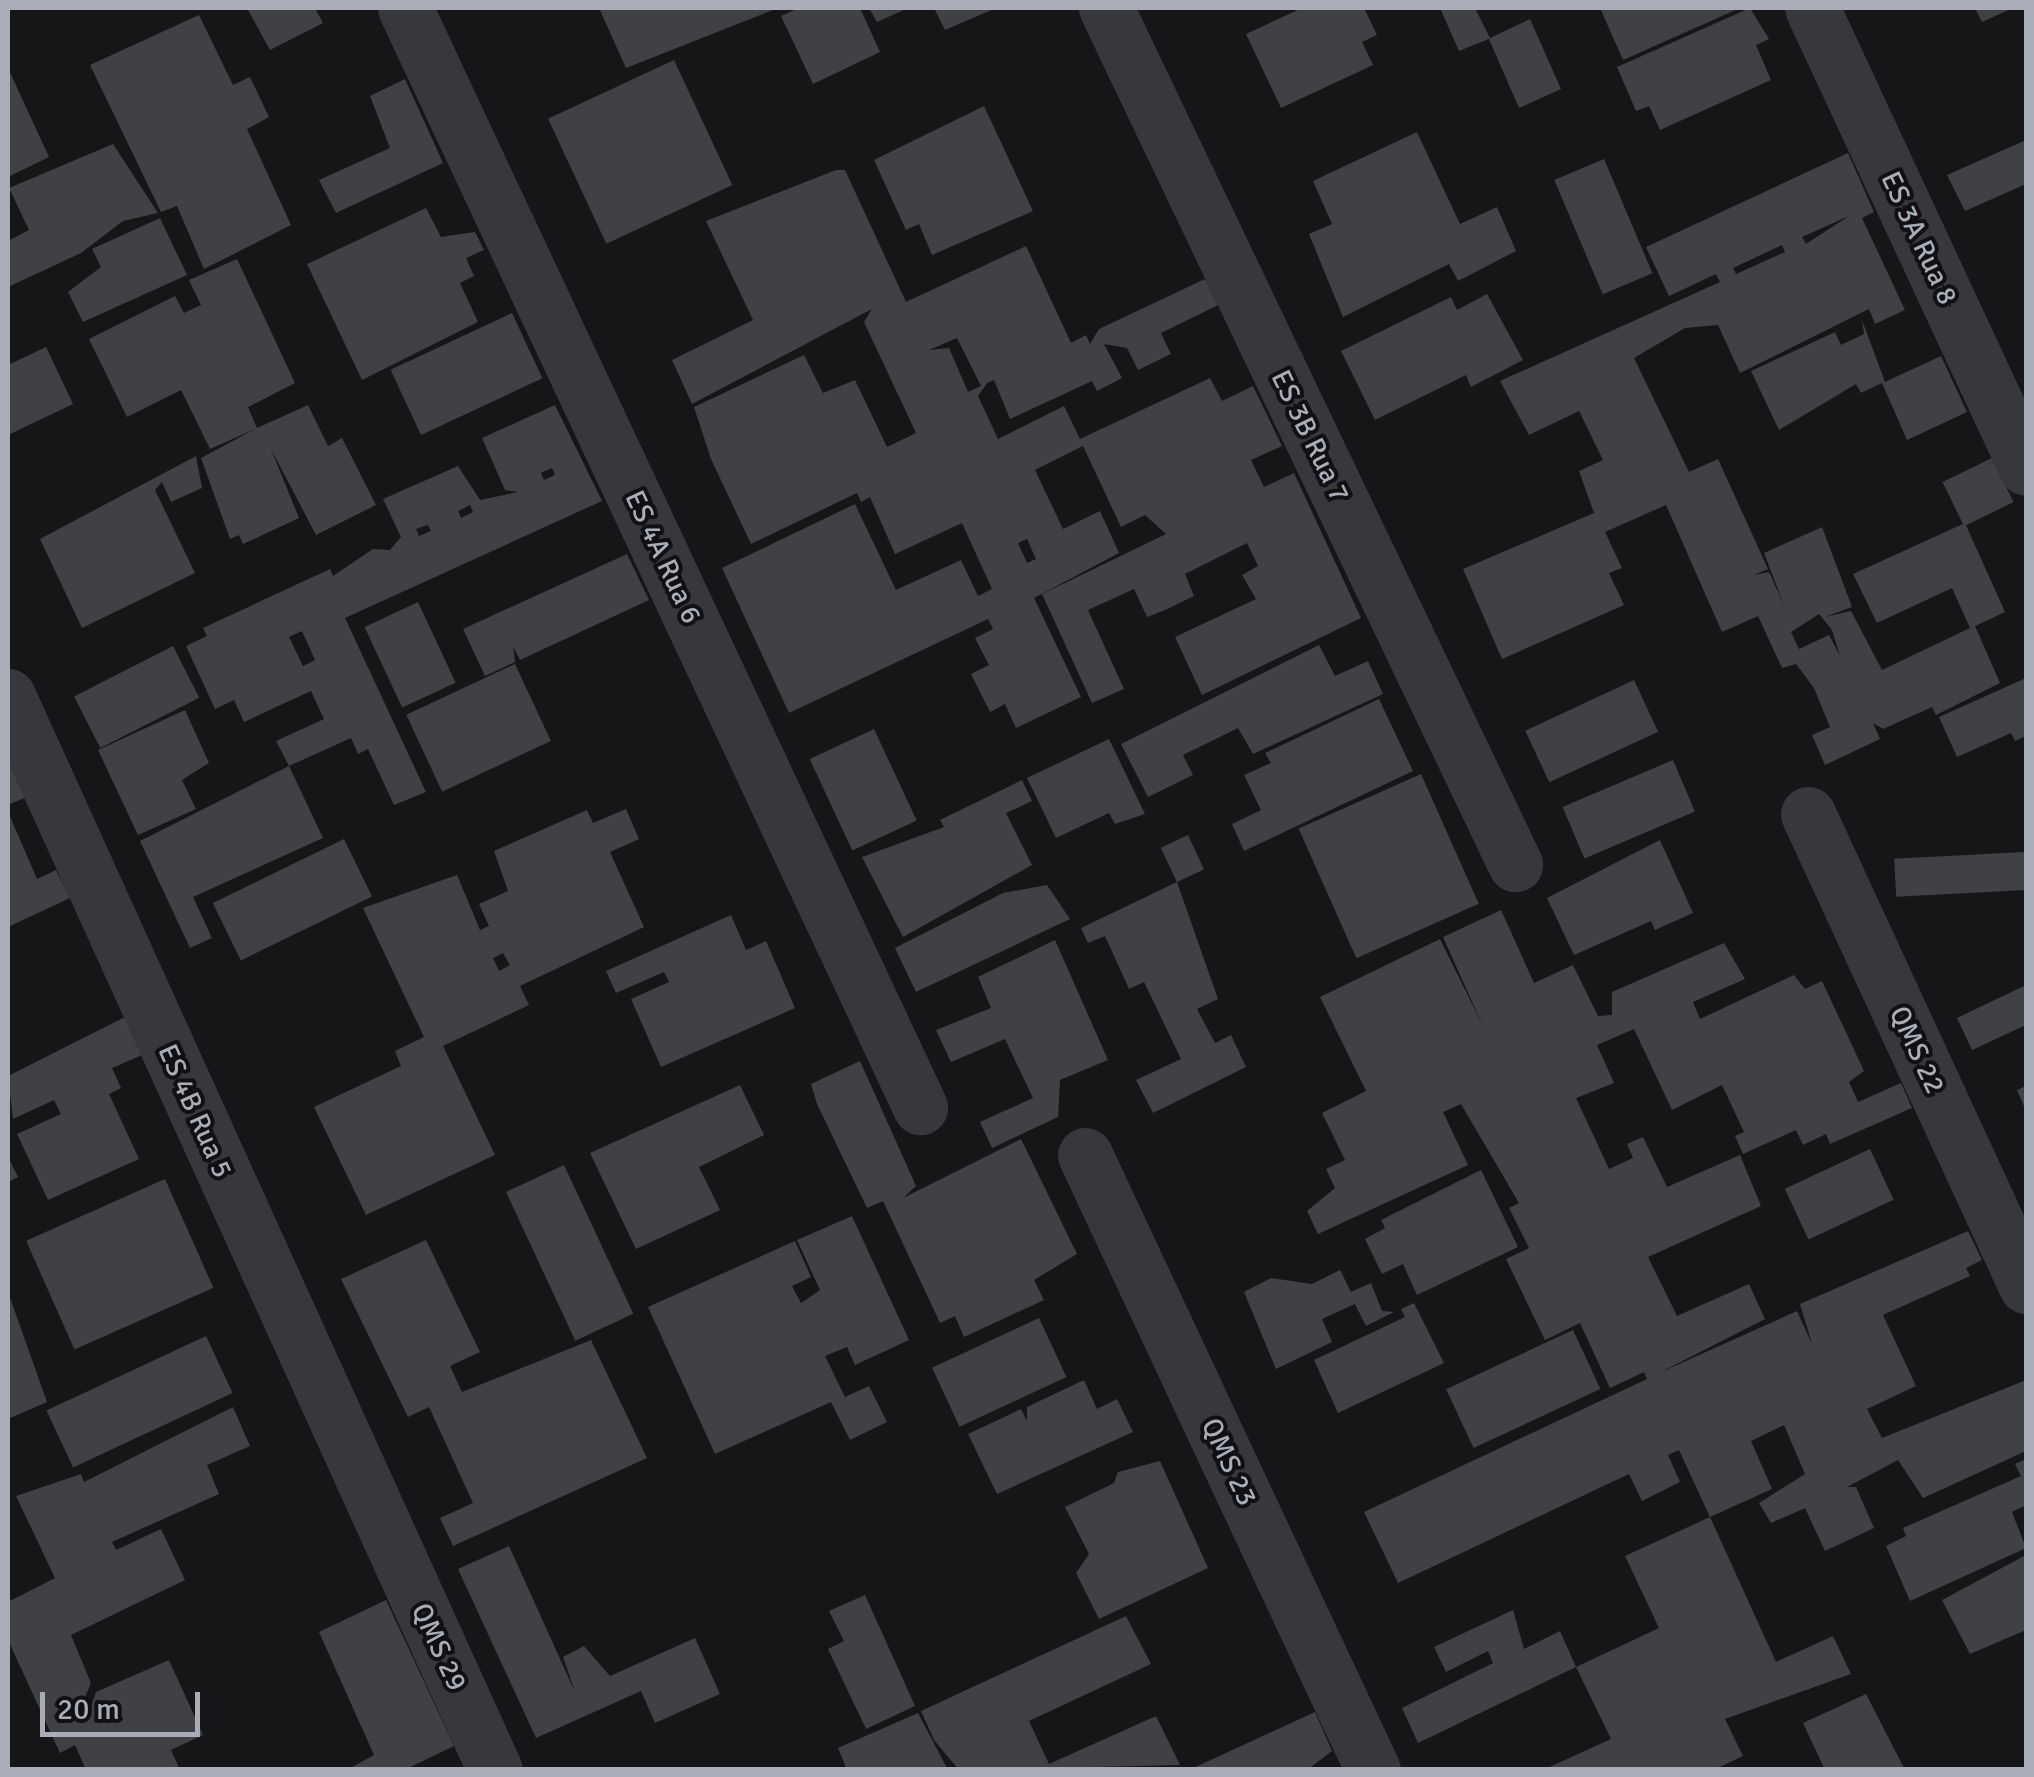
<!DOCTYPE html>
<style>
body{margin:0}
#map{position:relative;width:2034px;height:1777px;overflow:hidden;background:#161618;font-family:Signika,sans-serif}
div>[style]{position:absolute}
.building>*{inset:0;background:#404145;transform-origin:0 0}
.minor>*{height:55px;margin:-27.5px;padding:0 27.5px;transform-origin:27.5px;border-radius:27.5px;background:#37383d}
span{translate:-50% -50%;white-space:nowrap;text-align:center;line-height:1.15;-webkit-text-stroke:8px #111113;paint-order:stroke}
.street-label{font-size:28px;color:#a8adb8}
.frame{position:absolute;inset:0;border:10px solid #a8adb8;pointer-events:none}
.scale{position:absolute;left:40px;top:1692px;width:160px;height:45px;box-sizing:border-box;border:5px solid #a8adb8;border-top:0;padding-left:12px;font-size:30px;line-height:35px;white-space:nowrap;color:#a8adb8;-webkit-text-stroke:8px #111113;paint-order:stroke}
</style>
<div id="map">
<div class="building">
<div style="clip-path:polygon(247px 8px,315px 8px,323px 23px,270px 50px)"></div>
<div style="clip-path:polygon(599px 8px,778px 8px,626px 68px)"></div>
<div style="clip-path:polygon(799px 8px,860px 8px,880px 52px,813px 84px,781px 16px)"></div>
<div style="clip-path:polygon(869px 8px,908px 8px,877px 22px)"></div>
<div style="clip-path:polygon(934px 8px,996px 8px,945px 30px)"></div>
<div style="clip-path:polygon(1302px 8px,1364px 8px,1377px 35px,1362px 42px,1373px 65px,1281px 108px,1246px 34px)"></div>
<div style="clip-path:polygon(1440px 8px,1475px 8px,1490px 38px,1530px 19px,1561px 89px,1519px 108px,1489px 39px,1459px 51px)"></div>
<div style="clip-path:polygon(1600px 8px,1740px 8px,1623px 60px)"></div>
<div style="clip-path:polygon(1750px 8px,1769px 39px,1756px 45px,1771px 80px,1660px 130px,1649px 106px,1636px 111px,1617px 67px)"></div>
<div style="clip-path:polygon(1975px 8px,2013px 8px,1982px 22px)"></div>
<div style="clip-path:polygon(199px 15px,233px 85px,250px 77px,269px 117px,247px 129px,291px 225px,204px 269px,177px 206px,161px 212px,90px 65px)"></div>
<div style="left:674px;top:60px;width:138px;height:139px;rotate:65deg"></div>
<div style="clip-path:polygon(8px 68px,49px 157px,8px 177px)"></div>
<div style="clip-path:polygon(405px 79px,443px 163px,336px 213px,319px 180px,390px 148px,370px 96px)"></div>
<div style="clip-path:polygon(984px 106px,1033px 211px,932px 255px,919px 224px,906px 230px,874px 160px)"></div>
<div style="clip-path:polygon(1417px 132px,1460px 224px,1497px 207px,1516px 251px,1458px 281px,1449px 264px,1343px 317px,1309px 234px,1332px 224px,1313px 181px)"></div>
<div style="clip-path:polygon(2026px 140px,2026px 184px,1965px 211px,1947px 175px)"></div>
<div style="clip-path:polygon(113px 144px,158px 213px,123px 221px,81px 253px,8px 287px,8px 241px,29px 230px,9px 188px)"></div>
<div style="clip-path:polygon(evenodd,1848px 153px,1874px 212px,1862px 218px,1905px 310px,1875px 324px,1869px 309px,1740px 373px,1718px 325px,1685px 328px,1634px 358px,1689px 472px,1718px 459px,1768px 569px,1754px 575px,1769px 572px,1784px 605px,1764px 553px,1822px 527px,1852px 607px,1825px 617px,1851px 611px,1882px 670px,1970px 628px,1952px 588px,1877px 623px,1853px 574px,1965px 523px,2005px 612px,1975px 626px,2000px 683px,1936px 715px,1932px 707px,1883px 729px,1873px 723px,1880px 739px,1825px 765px,1812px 735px,1830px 727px,1814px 688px,1796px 664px,1782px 668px,1758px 616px,1722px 632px,1666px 505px,1605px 532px,1622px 568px,1609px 573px,1624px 605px,1502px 659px,1463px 569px,1594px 513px,1579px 471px,1603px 460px,1579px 411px,1529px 435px,1500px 381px,1720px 282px,1716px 274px,1669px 296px,1646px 247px,1848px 153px,1849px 216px,1806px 244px,1802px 237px,1849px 216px,1848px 153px,1782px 245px,1785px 252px,1736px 274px,1733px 268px,1782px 245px,1848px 153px,1819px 614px,1832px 630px,1840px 656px,1829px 635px,1799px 649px,1791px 632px,1819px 614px)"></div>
<div style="left:1604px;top:159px;width:124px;height:54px;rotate:67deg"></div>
<div style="clip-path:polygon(evenodd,836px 170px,845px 170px,906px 302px,1026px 246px,1071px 343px,1086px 335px,1090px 344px,1099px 329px,1205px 279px,1218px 305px,1161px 333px,1171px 354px,1138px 370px,1127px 348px,1104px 344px,1122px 378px,1097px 391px,1092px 381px,1010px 419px,994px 380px,987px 383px,978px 396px,998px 439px,1064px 406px,1080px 439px,1210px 378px,1222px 401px,1253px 386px,1282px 446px,1251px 460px,1264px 487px,1294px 473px,1361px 618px,1202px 695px,1175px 637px,1256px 599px,1242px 575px,1258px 566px,1247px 543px,1185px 574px,1194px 596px,1165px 610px,1147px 617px,1134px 589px,1088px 610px,1124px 689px,1092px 703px,1042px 594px,1166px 534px,1145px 515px,1121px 527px,1083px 446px,1035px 470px,1063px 529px,1100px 511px,1119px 553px,1034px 598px,1081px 697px,1016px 728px,1005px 704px,990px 712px,971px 674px,989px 665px,975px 638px,993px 629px,988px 619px,789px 713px,722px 568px,855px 504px,896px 590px,961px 560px,978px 596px,992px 589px,962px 523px,895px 554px,870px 497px,861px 502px,857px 493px,751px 544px,711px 459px,694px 407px,804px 355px,823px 393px,855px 380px,887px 447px,916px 433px,864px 322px,872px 309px,692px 404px,672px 360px,753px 320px,706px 221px,836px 170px,957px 338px,981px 386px,968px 392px,949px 348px,929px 350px,957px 338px,836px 170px,1027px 539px,1036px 559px,1027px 563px,1018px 543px,1027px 539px)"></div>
<div style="clip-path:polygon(426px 208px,441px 237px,475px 232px,484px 250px,466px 258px,474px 276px,460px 283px,478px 322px,362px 380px,307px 264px)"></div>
<div style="clip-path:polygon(160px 218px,187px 275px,83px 322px,68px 292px,101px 267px,92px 249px)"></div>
<div style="clip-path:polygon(237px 259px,295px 383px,248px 407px,257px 428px,308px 405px,328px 446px,342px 438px,376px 505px,316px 535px,271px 449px,299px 518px,243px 544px,239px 535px,230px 539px,201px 458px,257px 428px,210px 449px,181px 390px,127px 417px,89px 339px,175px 296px,184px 313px,201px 305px,189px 280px)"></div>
<div style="clip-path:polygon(1487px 294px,1523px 360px,1471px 387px,1466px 375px,1375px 420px,1341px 351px,1451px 297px,1457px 310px)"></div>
<div style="left:512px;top:313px;width:72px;height:134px;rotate:65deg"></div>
<div style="clip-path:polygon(1862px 320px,1885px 382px,1941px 356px,1967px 412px,1907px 440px,1882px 383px,1861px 393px,1856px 384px,1779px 430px,1751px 371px,1835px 332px,1841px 345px,1864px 334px)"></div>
<div style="clip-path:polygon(46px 347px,73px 404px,8px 435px,8px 365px)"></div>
<div style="clip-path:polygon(evenodd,555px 405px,602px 501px,345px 618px,426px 792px,394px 805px,368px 749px,358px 754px,351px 738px,289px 766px,276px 741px,324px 719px,311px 691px,244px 722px,234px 700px,215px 709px,186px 646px,207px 636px,203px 628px,330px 569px,333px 576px,373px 549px,390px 550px,401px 537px,383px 499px,458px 466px,480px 500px,518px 492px,505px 490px,482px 438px,555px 405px,552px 468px,555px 475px,544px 480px,541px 473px,552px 468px,555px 405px,470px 505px,473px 512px,461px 518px,458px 511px,470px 505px,555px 405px,428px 525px,431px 531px,419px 536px,416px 529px,428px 525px,555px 405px,302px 631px,315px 660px,303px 666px,289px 637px,302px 631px)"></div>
<div style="clip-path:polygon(196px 456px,202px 488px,171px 502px,162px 482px,155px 490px,195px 573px,82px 628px,40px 539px)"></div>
<div style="left:1992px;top:458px;width:49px;height:55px;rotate:64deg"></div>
<div style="clip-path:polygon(627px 554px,649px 600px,520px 660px,513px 646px,515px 662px,485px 676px,463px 629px)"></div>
<div style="left:418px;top:602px;width:89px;height:59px;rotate:65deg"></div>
<div style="clip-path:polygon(1319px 645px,1335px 676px,1368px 661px,1383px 694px,1253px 754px,1238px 728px,1183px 755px,1193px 775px,1148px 797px,1121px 744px)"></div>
<div style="left:173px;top:646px;width:58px;height:111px;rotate:63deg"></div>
<div style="left:515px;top:664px;width:85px;height:120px;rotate:65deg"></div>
<div style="clip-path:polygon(2026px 678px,2026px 736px,2015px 741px,2011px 733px,1957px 757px,1939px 717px)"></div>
<div style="left:1634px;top:680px;width:57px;height:120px;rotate:65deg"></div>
<div style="clip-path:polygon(1379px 699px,1413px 771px,1244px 851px,1232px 824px,1261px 810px,1244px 775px,1271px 763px,1265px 753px)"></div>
<div style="clip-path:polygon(185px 710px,209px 763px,182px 780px,196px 809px,138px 835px,98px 750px)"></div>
<div style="left:874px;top:729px;width:101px;height:71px;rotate:65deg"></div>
<div style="clip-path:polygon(1109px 739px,1145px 814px,1115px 824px,1109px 813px,1056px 838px,1027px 778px)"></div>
<div style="clip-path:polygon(8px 750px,29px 796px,8px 805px)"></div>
<div style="left:1673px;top:760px;width:56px;height:120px;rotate:67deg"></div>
<div style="clip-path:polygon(289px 766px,323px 838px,193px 897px,212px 938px,190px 948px,140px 841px)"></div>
<div style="left:1421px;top:774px;width:142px;height:134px;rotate:66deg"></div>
<div style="clip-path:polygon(1022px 780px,1032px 801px,1006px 813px,1032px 865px,903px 937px,862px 857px,944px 827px,940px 820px)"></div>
<div style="clip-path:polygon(evenodd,626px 809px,639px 839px,610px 852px,644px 927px,520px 986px,529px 1005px,443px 1046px,495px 1155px,366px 1215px,314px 1107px,401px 1066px,395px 1051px,424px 1037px,363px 908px,457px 875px,480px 930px,489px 926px,479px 904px,508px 891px,494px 851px,587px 810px,593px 823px,626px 809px,503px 953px,510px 965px,499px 971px,493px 958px,503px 953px)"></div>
<div style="clip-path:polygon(8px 812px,37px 879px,56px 870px,70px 898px,8px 927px)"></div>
<div style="left:1188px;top:835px;width:38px;height:30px;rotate:65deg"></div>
<div style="left:344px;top:839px;width:64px;height:146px;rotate:64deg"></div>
<div style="clip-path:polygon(1660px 840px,1693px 913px,1655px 930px,1651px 921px,1574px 955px,1547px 898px)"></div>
<div style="left:2024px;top:852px;width:38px;height:130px;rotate:87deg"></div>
<div style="clip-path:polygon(1177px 882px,1218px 999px,1197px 1009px,1215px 1043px,1231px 1035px,1246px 1067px,1153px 1113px,1136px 1080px,1181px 1059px,1144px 982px,1129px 989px,1105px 936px,1088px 943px,1081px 928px)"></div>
<div style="clip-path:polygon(1047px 885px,1070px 919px,916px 992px,895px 948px,1003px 893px)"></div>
<div style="clip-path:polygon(1501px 910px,1534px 983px,1573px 965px,1598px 1016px,1612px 1015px,1612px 992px,1724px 943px,1745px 979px,1693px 1002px,1700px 1019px,1794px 975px,1805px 989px,1822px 981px,1864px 1071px,1849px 1082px,1858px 1102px,1901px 1083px,1912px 1108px,1830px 1144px,1826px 1134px,1803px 1145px,1796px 1130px,1743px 1154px,1735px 1136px,1744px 1132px,1722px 1085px,1672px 1110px,1634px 1029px,1597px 1045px,1614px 1083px,1576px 1098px,1609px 1169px,1633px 1158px,1627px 1144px,1643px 1137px,1667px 1187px,1740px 1155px,1761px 1206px,1648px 1257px,1677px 1316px,1749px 1284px,1765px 1319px,1659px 1373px,1797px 1311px,1812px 1344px,1800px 1304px,1968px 1231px,1982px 1260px,1966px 1268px,1970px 1276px,1883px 1315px,1916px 1386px,1867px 1409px,1882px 1438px,2026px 1380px,2026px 1451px,1923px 1498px,1898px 1460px,1847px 1487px,1856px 1487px,1874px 1528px,1825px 1551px,1805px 1508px,1771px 1523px,1759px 1503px,1805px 1474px,1784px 1425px,1751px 1441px,1772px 1489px,1710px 1517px,1776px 1662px,1833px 1636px,1851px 1674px,1725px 1719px,1743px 1756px,1713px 1770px,1543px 1770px,1611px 1739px,1576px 1667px,1418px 1743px,1402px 1708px,1493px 1663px,1488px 1651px,1446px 1672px,1434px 1647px,1513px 1610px,1524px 1649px,1560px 1631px,1576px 1667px,1659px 1628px,1625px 1556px,1710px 1517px,1679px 1450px,1668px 1455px,1680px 1482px,1642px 1501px,1629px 1474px,1398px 1583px,1364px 1512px,1647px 1379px,1644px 1372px,1610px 1388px,1580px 1323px,1545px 1340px,1506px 1259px,1529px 1248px,1509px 1208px,1519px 1203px,1461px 1104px,1443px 1112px,1468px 1165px,1318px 1234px,1307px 1211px,1335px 1188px,1326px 1169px,1345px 1160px,1322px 1113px,1366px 1091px,1320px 997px,1440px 939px,1483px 1026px,1443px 937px)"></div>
<div style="clip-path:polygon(731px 915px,746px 950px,766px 941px,795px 1008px,661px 1067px,631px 999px,669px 982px,664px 972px,616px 993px,606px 971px)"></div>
<div style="clip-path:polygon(1055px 940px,1108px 1060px,1060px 1080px,1058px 1117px,992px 1148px,980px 1122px,1033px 1098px,1005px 1039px,951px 1062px,936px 1030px,991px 1008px,978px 977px)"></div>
<div style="clip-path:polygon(2026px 985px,2026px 1025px,1972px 1050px,1957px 1018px)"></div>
<div style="clip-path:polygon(131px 1014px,149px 1052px,112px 1068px,121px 1088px,109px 1094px,139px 1159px,48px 1200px,17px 1134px,61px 1114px,54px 1100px,13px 1119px,8px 1076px)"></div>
<div style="clip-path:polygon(860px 1061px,916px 1186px,903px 1198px,1021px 1139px,1077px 1254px,1034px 1280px,1044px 1300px,964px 1337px,955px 1316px,940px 1323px,883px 1201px,867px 1208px,817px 1104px,811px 1084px)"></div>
<div style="clip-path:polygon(740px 1085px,764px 1135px,699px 1167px,720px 1210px,636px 1249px,590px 1153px)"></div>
<div style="clip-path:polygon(2026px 1086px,2026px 1111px,2017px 1090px)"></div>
<div style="left:1870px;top:1149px;width:56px;height:94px;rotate:65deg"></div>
<div style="clip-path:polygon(8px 1157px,18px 1177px,8px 1182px)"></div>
<div style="left:564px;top:1165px;width:164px;height:64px;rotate:65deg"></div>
<div style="clip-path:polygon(1481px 1170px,1518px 1247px,1417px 1295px,1403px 1264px,1382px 1274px,1365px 1239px,1385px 1228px,1381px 1220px)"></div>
<div style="left:165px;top:1179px;width:119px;height:152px;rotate:66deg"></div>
<div style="clip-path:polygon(852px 1216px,909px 1340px,855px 1365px,847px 1347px,825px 1356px,845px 1397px,869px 1386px,887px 1422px,850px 1440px,831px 1402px,715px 1454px,648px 1307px,795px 1241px,811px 1277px,792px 1286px,801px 1303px,820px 1290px,797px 1240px)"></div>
<div style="clip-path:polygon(426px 1240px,480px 1352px,450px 1366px,462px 1392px,591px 1340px,647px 1458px,453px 1546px,440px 1518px,473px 1503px,429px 1407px,408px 1417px,341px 1279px)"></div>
<div style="clip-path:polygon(1340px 1270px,1351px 1292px,1371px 1283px,1382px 1311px,1394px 1312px,1366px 1326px,1355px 1304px,1322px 1319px,1332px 1342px,1276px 1369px,1244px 1292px,1271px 1278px,1312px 1284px)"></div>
<div style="clip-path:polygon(8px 1292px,47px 1402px,8px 1419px)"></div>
<div style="clip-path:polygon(1414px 1303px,1444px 1363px,1338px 1413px,1314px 1360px,1405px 1317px,1401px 1309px)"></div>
<div style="left:1039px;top:1318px;width:65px;height:118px;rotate:65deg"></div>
<div style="left:1573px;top:1330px;width:65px;height:140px;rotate:65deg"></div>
<div style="left:206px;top:1336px;width:63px;height:176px;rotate:65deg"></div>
<div style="clip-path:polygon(1084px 1380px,1097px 1409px,1117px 1399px,1133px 1432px,997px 1494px,968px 1434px,1021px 1409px,1027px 1421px,1027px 1407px)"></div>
<div style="clip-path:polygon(233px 1407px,250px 1446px,207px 1465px,219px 1494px,112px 1542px,116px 1550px,161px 1529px,185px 1580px,71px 1635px,91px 1683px,81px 1706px,90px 1709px,96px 1692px,169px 1660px,203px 1735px,171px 1750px,180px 1770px,86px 1770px,75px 1745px,60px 1753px,8px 1640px,8px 1602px,55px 1578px,16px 1496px,81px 1474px,84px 1482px)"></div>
<div style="clip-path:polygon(2026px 1459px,2026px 1505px,2012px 1512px,2026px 1548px,1910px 1601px,1886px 1546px,1906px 1536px,1903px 1528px,2021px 1476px,2015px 1464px)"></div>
<div style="clip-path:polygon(1160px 1461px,1208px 1568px,1099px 1619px,1076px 1573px,1089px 1554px,1065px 1507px,1114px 1483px,1118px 1472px)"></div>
<div style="clip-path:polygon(509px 1546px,575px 1692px,563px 1657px,584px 1646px,610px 1676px,695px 1638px,720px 1694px,655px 1723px,641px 1691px,536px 1738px,458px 1569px)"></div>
<div style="clip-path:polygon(2026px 1555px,2026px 1630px,1970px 1654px,1942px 1600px)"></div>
<div style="clip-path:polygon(865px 1595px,915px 1706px,866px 1729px,828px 1649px,844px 1641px,829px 1611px)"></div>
<div style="clip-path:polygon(386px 1600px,454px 1746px,404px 1770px,347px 1770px,374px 1755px,319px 1632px)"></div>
<div style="clip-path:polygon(1126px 1616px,1151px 1664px,1029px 1721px,1049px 1764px,1156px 1716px,1180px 1765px,959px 1770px,934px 1740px,921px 1711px)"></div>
<div style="clip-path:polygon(1866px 1694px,1905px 1770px,1825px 1770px,1803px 1723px)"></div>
<div style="clip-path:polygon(1315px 1712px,1332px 1751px,1307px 1770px,1189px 1770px)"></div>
<div style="clip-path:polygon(918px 1713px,948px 1770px,847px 1770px,838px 1748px)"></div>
</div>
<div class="minor">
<div style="left:405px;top:8px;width:1214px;rotate:64.89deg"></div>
<div style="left:1106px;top:8px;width:949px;rotate:64.46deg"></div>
<div style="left:1812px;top:8px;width:507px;rotate:65.05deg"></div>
<div style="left:8px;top:696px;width:1179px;rotate:65.61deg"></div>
<div style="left:1808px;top:814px;width:520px;rotate:65.21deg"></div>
<div style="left:1085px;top:1155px;width:679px;rotate:64.91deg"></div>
</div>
<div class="street-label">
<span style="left:1919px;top:238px;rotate:65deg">ES 3A Rua 8</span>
<span style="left:1310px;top:436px;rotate:64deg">ES 3B Rua 7</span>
<span style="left:663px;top:557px;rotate:65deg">ES 4A Rua 6</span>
<span style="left:1917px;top:1050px;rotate:65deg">QMS 22</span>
<span style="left:195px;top:1111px;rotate:66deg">ES 4B Rua 5</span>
<span style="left:1229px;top:1462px;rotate:65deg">QMS 23</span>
<span style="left:439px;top:1647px;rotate:65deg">QMS 29</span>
</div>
<div class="frame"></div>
<div class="scale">20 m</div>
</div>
